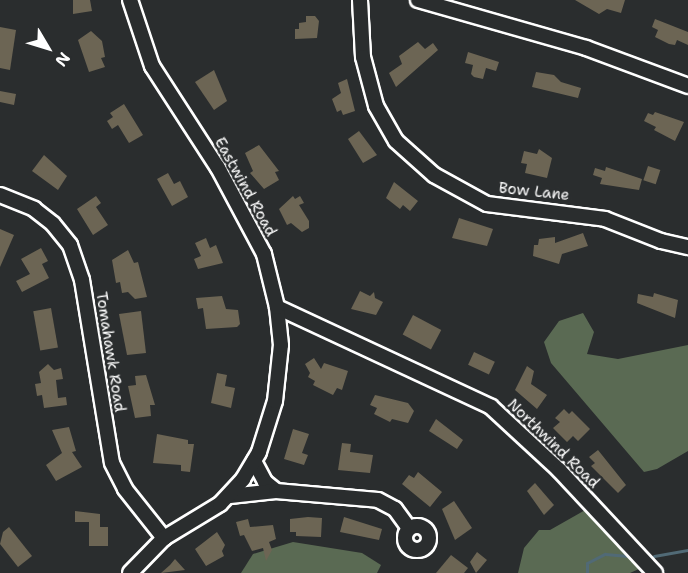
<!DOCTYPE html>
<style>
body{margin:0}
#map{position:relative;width:688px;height:573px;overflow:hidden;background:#2a2d2e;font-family:"Shantell Sans",sans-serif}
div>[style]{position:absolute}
.green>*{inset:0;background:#5a6a53}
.stream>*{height:3px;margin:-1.5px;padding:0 1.5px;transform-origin:1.5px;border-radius:1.5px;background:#516a76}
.building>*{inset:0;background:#6c6554;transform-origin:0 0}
.roads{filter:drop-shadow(2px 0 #fff) drop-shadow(-2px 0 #fff) drop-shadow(0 2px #fff) drop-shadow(0 -2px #fff)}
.minor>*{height:14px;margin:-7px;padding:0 7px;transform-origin:7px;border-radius:7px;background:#2a2d2e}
.minor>.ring{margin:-7px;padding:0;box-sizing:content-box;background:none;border:14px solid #2a2d2e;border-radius:50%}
span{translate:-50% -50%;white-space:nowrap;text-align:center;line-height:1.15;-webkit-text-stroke:5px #2a2d2e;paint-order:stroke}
.street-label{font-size:15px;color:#fff}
.north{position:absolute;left:18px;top:18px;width:60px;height:60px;-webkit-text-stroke:4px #2a2d2e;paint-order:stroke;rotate:128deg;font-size:16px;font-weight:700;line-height:24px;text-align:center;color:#fff}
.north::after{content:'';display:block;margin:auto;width:21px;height:27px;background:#fff;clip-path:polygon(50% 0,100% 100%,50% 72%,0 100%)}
</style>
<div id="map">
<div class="green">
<div style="clip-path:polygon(583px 313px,594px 332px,587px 354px,618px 359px,688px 345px,688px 451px,657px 469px,644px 472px,551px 363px,544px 342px,559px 321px)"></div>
<div style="clip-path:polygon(587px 509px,641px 568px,630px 573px,518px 573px,524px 548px,539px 530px,550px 530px)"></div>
<div style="clip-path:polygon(293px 542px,362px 553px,381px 565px,377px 573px,241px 573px,253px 554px)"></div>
</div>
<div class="stream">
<div style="left:654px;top:556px;width:35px;rotate:-10deg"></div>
<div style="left:587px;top:573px;width:10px;rotate:-90deg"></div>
<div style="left:587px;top:563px;width:20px;rotate:-27deg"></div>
<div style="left:605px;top:554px;width:23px;rotate:5deg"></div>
</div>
<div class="building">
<div style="clip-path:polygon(73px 0,90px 0,92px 11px,73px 14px)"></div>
<div style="clip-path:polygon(575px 0,625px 0,621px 13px,607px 9px,599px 14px)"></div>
<div style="clip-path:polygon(306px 16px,315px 16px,319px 21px,317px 38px,295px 39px,295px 29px,299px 29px,299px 23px,306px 22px)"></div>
<div style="clip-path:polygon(655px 19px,688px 32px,688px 45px,677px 40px,675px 45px,669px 44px,655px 37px,658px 30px,652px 27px)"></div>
<div style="clip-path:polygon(0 27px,16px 30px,10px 70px,0 68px)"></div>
<div style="clip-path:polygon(91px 31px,102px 41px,105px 57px,101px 58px,105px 67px,89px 72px,78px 40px)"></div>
<div style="clip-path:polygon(418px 42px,425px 49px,433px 43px,438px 50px,396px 87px,389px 73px,402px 64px,399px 56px)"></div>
<div style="clip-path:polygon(468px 52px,499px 62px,496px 71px,486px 68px,483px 79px,474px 77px,471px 74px,473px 65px,465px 63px)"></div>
<div style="clip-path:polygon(214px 70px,227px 101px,214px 110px,195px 82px)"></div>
<div style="clip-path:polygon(536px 72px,554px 75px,561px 82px,581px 88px,578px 98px,532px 87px)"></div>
<div style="clip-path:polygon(347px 79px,355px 111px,343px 115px,341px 110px,337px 112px,332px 99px,341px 93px,338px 83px)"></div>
<div style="clip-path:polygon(0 91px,16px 94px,14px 105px,0 102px)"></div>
<div style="clip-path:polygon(124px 104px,143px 135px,129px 143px,118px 125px,112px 129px,107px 121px,113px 117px,110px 113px)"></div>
<div style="clip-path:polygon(655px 112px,684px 122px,675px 141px,654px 130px,656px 127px,644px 121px,648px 113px,653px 115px)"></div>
<div style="clip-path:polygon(359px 131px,377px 155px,363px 163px,348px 139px)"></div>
<div style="clip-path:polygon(259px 145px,279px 171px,275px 172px,279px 180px,264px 189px,250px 173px,253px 171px,245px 153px)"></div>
<div style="clip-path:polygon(539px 149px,552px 158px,547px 178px,525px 173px,527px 164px,521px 163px,524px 151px,537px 154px)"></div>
<div style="clip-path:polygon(44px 155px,67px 176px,58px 190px,32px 171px)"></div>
<div style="left:648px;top:166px;width:13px;height:15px;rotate:18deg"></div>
<div style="clip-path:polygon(606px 167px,642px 179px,639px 190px,600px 184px,602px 178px,593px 175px,595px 168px,605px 171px)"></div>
<div style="clip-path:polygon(168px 173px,174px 184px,180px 181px,188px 197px,172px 206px,157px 179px)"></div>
<div style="clip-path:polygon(394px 182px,418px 201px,410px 211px,403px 205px,400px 209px,386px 198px)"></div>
<div style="clip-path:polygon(96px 196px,101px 203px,96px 207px,108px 225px,93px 235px,77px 209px)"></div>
<div style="clip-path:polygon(293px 196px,295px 199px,300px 196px,304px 203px,299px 205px,309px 221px,309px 228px,302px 232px,291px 223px,287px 225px,279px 209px)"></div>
<div style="clip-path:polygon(459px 218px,493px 229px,487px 246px,452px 238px)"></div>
<div style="clip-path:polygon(0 229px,14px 235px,0 267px)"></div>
<div style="clip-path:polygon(583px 233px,588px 246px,562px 254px,559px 264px,533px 256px,534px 245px,538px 245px,539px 239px,555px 237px,555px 243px)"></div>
<div style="clip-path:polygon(206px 238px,210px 248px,216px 245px,223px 263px,198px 269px,194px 259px,201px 256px,195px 243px)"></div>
<div style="clip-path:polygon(41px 248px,48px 261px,42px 264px,49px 278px,22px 292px,16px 281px,30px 274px,21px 259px)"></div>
<div style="clip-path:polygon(128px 250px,134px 263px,138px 262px,147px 297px,135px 299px,128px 292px,122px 293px,120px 282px,116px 283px,112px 260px)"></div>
<div style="clip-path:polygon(360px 291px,370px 296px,374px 292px,375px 298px,383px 302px,376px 315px,351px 309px)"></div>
<div style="clip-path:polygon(654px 293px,678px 300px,675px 318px,637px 303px,638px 294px,653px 297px)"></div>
<div style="clip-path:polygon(222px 296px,226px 309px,238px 310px,240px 324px,237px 327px,206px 329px,203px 308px,198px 309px,196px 298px)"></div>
<div style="left:51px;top:308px;width:40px;height:18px;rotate:80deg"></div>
<div style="clip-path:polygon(141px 311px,146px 353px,127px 355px,119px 314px)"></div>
<div style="left:413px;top:315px;width:32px;height:22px;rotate:28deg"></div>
<div style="left:474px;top:352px;width:23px;height:14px;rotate:25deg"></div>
<div style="clip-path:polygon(314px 358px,321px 369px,324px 363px,348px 371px,342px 390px,337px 388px,333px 395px,313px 385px,315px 381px,308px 377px,310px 373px,305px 364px)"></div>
<div style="clip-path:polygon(48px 364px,54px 370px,61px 368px,63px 379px,56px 380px,58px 398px,66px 397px,67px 405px,44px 408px,42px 395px,37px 396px,35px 384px,41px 383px,39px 372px)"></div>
<div style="clip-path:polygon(527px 366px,534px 371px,531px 384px,547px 395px,537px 409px,515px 390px)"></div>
<div style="clip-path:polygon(217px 373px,227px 375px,225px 386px,235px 388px,231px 408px,211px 403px)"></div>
<div style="clip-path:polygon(146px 375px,155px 405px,150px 405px,151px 416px,135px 418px,128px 386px,136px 385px,135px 376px)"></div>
<div style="clip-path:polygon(375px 395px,408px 403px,414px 411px,408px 423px,392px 419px,390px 422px,374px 414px,377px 408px,370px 405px)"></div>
<div style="clip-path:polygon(564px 409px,569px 414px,572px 411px,590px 429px,578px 441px,573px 436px,567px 442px,553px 428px,560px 422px,555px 418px)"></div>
<div style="clip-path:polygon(436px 419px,463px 440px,457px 449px,429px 431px)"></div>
<div style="clip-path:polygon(69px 427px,76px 451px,72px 452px,82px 467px,56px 481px,46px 465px,62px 453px,52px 430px)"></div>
<div style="clip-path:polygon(293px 429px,309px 434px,302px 453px,308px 455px,304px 465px,284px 459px)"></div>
<div style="clip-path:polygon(157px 434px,188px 440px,188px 444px,194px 444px,190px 472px,181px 471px,181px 465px,153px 463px)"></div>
<div style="clip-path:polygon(342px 443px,351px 444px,350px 452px,373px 455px,370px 473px,338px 470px)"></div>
<div style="clip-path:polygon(598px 450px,626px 485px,618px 493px,591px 466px,595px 463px,589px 457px)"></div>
<div style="clip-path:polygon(418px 472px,442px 492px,430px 507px,402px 484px,409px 475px,414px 478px)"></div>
<div style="clip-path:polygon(535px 483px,554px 505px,544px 515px,527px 491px)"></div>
<div style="clip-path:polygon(454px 501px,472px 528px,455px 540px,442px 509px)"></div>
<div style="clip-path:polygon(75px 511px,100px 514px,100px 527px,108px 527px,108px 546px,89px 546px,89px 522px,75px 522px)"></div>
<div style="clip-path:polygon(308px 517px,322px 518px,321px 537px,296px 536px,296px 532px,290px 532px,290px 519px)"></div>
<div style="clip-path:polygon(344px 517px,382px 529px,379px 540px,340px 532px)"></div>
<div style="clip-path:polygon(248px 519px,250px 527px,273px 525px,276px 539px,269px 542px,272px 550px,266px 561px,263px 548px,252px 551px,244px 535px,240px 536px,236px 522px)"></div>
<div style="clip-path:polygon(9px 527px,32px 556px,18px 567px,0 544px,3px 532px)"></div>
<div style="clip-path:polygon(217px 532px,225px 545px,222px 551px,224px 556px,206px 566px,195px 549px)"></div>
<div style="clip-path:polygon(477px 552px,487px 560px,476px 573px,470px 562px)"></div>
<div style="clip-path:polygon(451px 555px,468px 568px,464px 573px,436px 573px)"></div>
<div style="clip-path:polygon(175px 559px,185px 570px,161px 573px,170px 565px)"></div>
</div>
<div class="roads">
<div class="minor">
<div style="left:360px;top:0;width:57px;rotate:87deg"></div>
<div style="left:363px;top:57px;width:51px;rotate:75.1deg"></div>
<div style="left:376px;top:106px;width:40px;rotate:60.3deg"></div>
<div style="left:396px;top:141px;width:51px;rotate:41.8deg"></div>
<div style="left:434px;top:175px;width:60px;rotate:28.7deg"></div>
<div style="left:487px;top:204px;width:119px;rotate:7.2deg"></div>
<div style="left:605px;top:219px;width:60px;rotate:21.4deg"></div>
<div style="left:661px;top:241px;width:28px;rotate:13deg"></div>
<div style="left:418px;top:0;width:175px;rotate:15.9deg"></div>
<div style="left:586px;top:48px;width:109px;rotate:20.4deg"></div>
<div style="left:0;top:195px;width:37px;rotate:22deg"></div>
<div style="left:34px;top:209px;width:24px;rotate:38deg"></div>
<div style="left:53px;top:224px;width:27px;rotate:51deg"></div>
<div style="left:70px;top:245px;width:37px;rotate:71deg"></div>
<div style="left:82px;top:280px;width:185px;rotate:80.7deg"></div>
<div style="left:112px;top:463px;width:29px;rotate:63deg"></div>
<div style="left:125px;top:489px;width:63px;rotate:51.5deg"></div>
<div style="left:277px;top:307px;width:236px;rotate:25deg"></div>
<div style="left:491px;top:407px;width:93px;rotate:42.8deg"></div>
<div style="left:559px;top:470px;width:141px;rotate:47deg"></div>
<div style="left:254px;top:461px;width:24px;rotate:62deg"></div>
<div style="left:265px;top:482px;width:14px;rotate:39deg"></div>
<div style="left:230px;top:496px;width:46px;rotate:-6.2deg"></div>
<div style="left:276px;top:491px;width:102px;rotate:5deg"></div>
<div style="left:378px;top:500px;width:19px;rotate:28deg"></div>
<div style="left:395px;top:509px;width:24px;rotate:54deg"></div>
<div class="ring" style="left:405px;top:526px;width:10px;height:10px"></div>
<div style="left:130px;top:573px;width:49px;rotate:-45.8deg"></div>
<div style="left:164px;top:538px;width:66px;rotate:-31.3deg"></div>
<div style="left:220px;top:504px;width:34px;rotate:-47deg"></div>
<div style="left:243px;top:479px;width:31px;rotate:-59deg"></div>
<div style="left:259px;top:452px;width:53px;rotate:-72.6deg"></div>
<div style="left:275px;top:401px;width:56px;rotate:-83.9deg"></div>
<div style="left:281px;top:345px;width:38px;rotate:-96deg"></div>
<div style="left:277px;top:307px;width:55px;rotate:-103.8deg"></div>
<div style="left:264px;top:254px;width:98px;rotate:-118.1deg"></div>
<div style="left:218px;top:168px;width:121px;rotate:-122.9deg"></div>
<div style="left:152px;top:66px;width:70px;rotate:-108.4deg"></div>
</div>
</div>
<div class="street-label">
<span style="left:245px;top:187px;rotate:61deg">Eastwind Road</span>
<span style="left:534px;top:192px;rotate:6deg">Bow Lane</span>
<span style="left:110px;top:352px;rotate:81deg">Tomahawk Road</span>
<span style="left:553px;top:444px;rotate:44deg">Northwind Road</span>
</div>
<div class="north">N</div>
</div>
